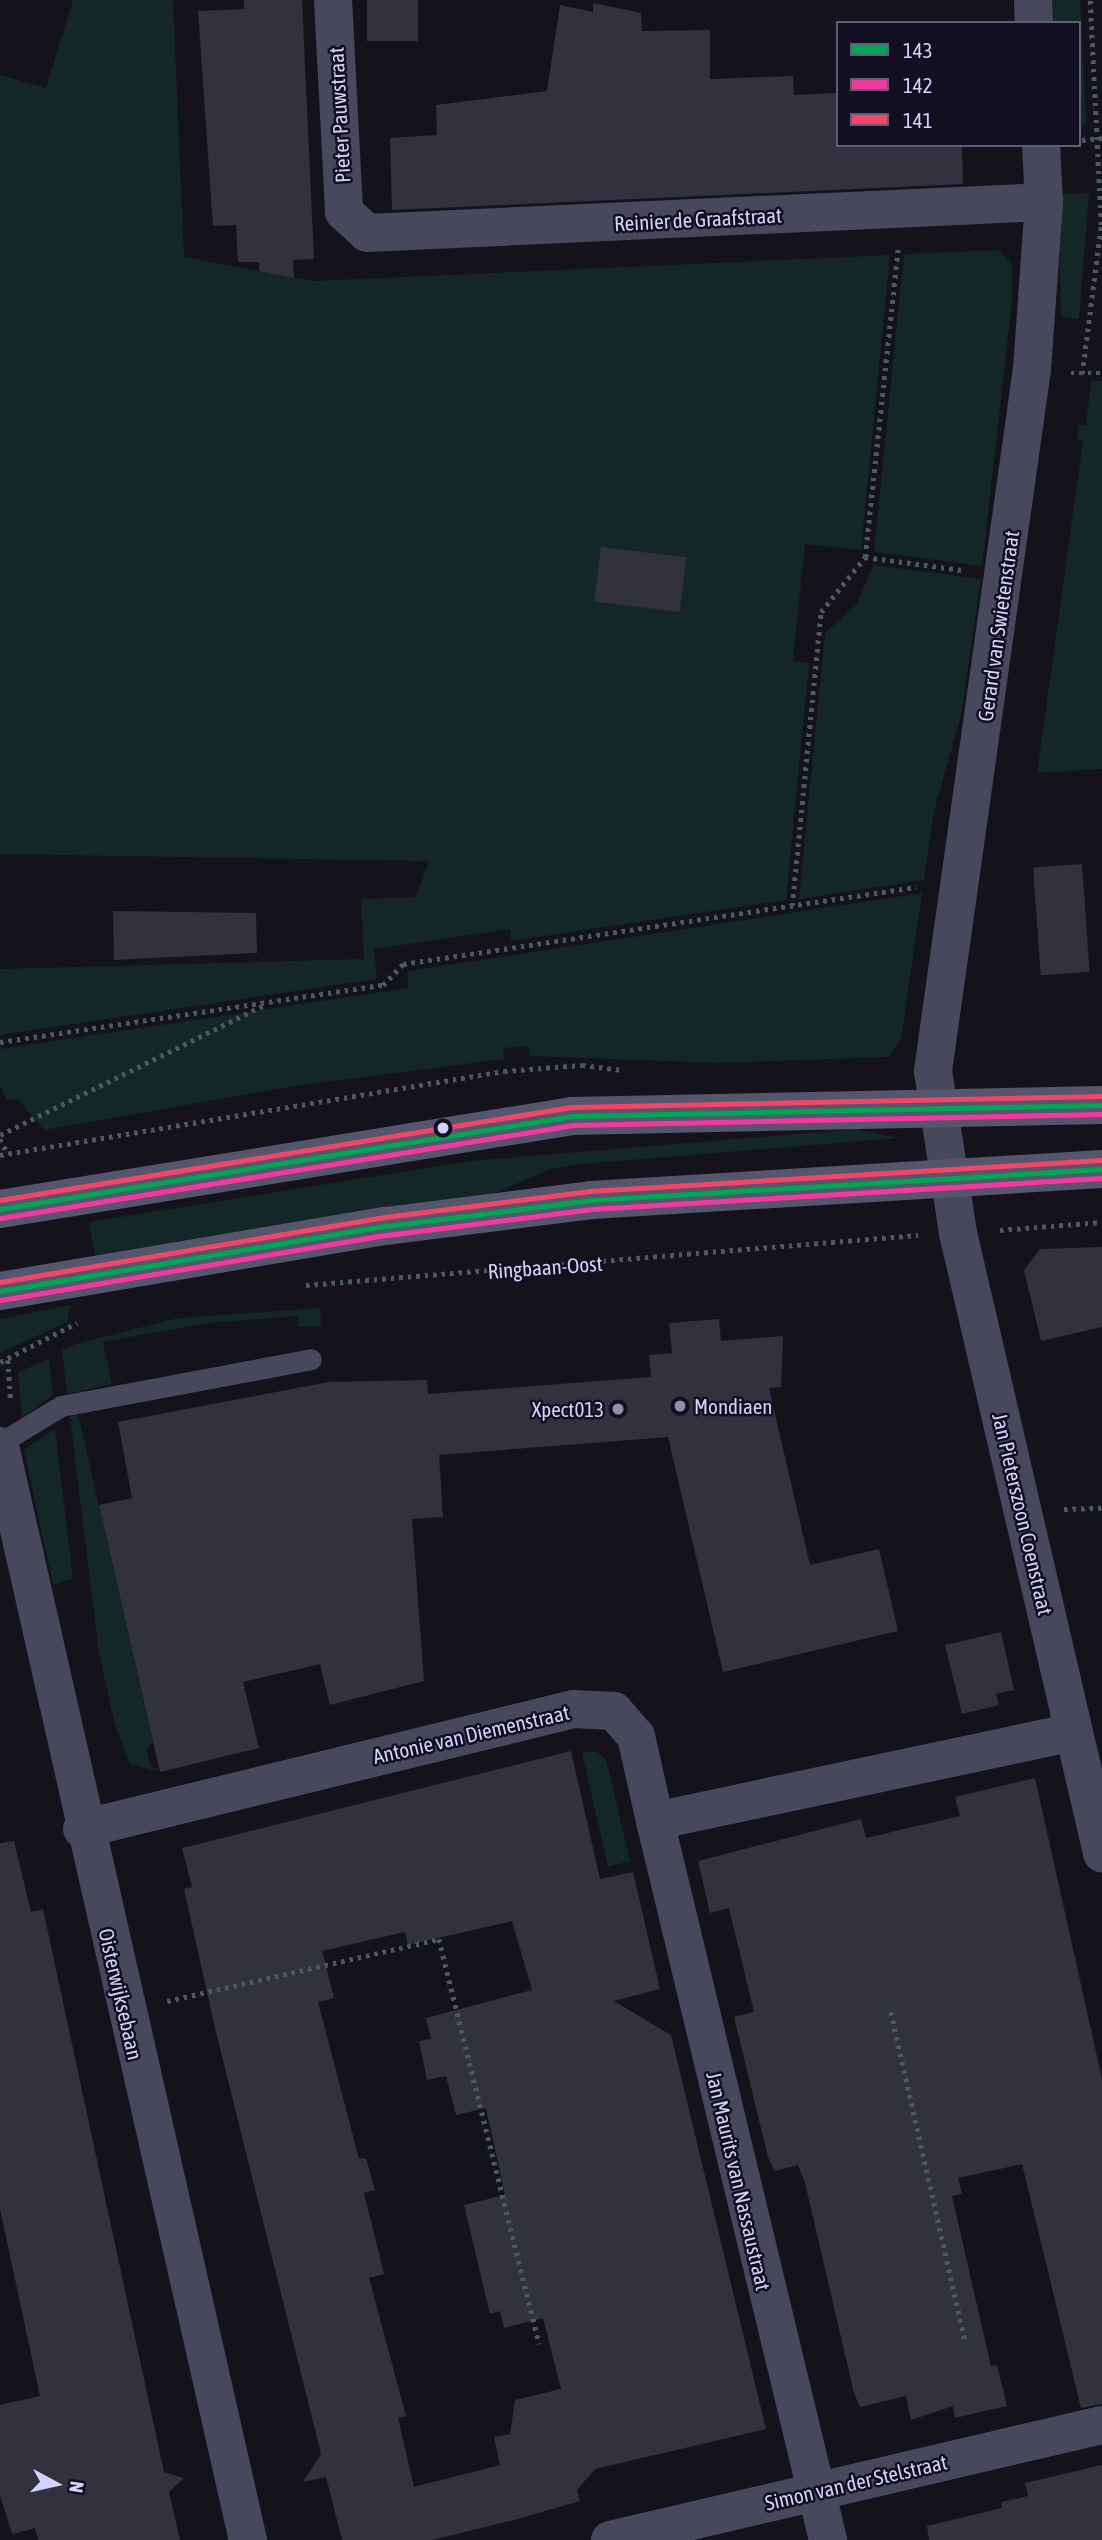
<!DOCTYPE html>
<style>
body{margin:0}
#map{position:relative;width:1102px;height:2540px;overflow:hidden;background:#14131c;font-family:"Asap Condensed",sans-serif}
div>[style]{position:absolute}
.green>*{inset:0;background:#122726}
.building>*{inset:0;background:#32313e;transform-origin:0 0}
.path>*{height:4.5px;margin-top:-2.25px;transform-origin:0;background:repeating-linear-gradient(90deg,#4b5963 0 3.5px,transparent 0 8.5px)}
.lane>*{height:21px;margin:-10.5px;padding:0 10.5px;transform-origin:10.5px;border-radius:10.5px;background:#48485d}
.street>*{height:38px;margin:-19px;padding:0 19px;transform-origin:19px;border-radius:19px;background:#48485d}
.secondary>*{height:38px;margin:-19px;padding:0 19px;transform-origin:19px;border-radius:19px;background:#55556e}
.bus-1>*{height:5px;margin:-2.5px;padding:0 2.5px;transform-origin:2.5px;border-radius:2.5px;background:#00a651}
.bus-2>*{height:5px;margin:-2.5px;padding:0 2.5px;transform-origin:2.5px;border-radius:2.5px;background:#f13a9d}
.bus-3>*{height:5px;margin:-2.5px;padding:0 2.5px;transform-origin:2.5px;border-radius:2.5px;background:#f34667}
.dots>*{width:19px;height:19px;translate:-50% -50%;box-sizing:border-box;border:4px solid #110f20;border-radius:50%}
span{translate:-50% -50%;white-space:nowrap;text-align:center;line-height:1.15;-webkit-text-stroke:5px #110f20;paint-order:stroke}
.street-label{font-size:21px;color:#d4d1fc}
.poi-label{font-size:21px;color:#d4d1fc}
.left{translate:0 -50%;text-align:left}
.right{translate:-100% -50%;text-align:right}
.legend{position:absolute;left:836px;top:21px;width:245px;height:126px;box-sizing:border-box;background:#110f20;border:2px solid #5f5d78;margin:0;padding:9px 12px;list-style:none;font-size:21px;color:#d4d1fc}
.legend li{display:flex;align-items:center;gap:14px;height:35px}
.legend b{width:35px;border:2px solid #5f5d78}
.north{position:absolute;left:21px;top:2449px;width:70px;height:70px;-webkit-text-stroke:5px #110f20;paint-order:stroke;rotate:98deg;font-size:19px;font-weight:700;line-height:28px;text-align:center;color:#d4d1fc}
.north::after{content:'';display:block;margin:auto;width:24px;height:32px;background:#d4d1fc;clip-path:polygon(50% 0,100% 100%,50% 72%,0 100%)}
</style>
<div id="map">
<div class="green">
<div style="clip-path:polygon(73px 0,173px 0,184px 257px,314px 281px,890px 255px,861px 550px,805px 544px,793px 660px,809px 663px,786px 900px,511px 941px,510px 929px,374px 949px,377px 979px,0 1035px,0 969px,364px 959px,361px 899px,416px 897px,429px 861px,0 854px,0 75px,46px 88px)"></div>
<div style="clip-path:polygon(1050px 0,1080px 0,1086px 123px,1080px 130px,1079px 23px,1051px 23px)"></div>
<div style="clip-path:polygon(1089px 193px,1079px 319px,1061px 317px,1058px 194px)"></div>
<div style="clip-path:polygon(998px 250px,1012px 264px,1012px 302px,982px 566px,874px 552px,904px 254px)"></div>
<div style="clip-path:polygon(1091px 381px,1102px 381px,1102px 769px,1037px 773px,1083px 441px,1077px 440px,1078px 425px,1086px 425px)"></div>
<div style="clip-path:polygon(873px 565px,981px 579px,961px 716px,934px 811px,924px 880px,799px 899px,825px 633px,857px 604px)"></div>
<div style="clip-path:polygon(922px 893px,901px 1039px,888px 1057px,718px 1063px,530px 1056px,528px 1046px,503px 1048px,504px 1059px,294px 1086px,44px 1130px,18px 1099px,7px 1100px,0 1086px,0 1049px,408px 988px,408px 971px)"></div>
<div style="clip-path:polygon(856px 1129px,899px 1138px,581px 1164px,551px 1169px,493px 1194px,95px 1256px,89px 1222px,470px 1161px)"></div>
<div style="clip-path:polygon(71px 1305px,67px 1322px,0 1353px,0 1319px)"></div>
<div style="clip-path:polygon(320px 1308px,321px 1326px,299px 1327px,298px 1316px,207px 1323px,103px 1342px,112px 1384px,67px 1394px,62px 1350px,79px 1343px,178px 1318px)"></div>
<div style="clip-path:polygon(49px 1358px,53px 1395px,22px 1418px,18px 1373px)"></div>
<div style="clip-path:polygon(78px 1414px,153px 1743px,146px 1749px,150px 1765px,160px 1772px,130px 1764px,115px 1726px,99px 1653px,70px 1417px)"></div>
<div style="clip-path:polygon(55px 1429px,73px 1579px,53px 1584px,24px 1450px)"></div>
<div style="clip-path:polygon(595px 1751px,606px 1759px,630px 1861px,608px 1867px,582px 1753px)"></div>
</div>
<div class="building">
<div style="clip-path:polygon(244px 0,302px 0,314px 259px,293px 260px,294px 278px,259px 271px,259px 262px,238px 262px,236px 225px,213px 226px,198px 11px,244px 9px)"></div>
<div style="left:367px;top:0;width:51px;height:41px"></div>
<div style="clip-path:polygon(593px 3px,641px 13px,642px 31px,710px 30px,710px 79px,793px 76px,794px 95px,838px 93px,838px 145px,962px 145px,963px 184px,392px 210px,390px 138px,437px 135px,436px 105px,547px 91px,560px 5px,593px 12px)"></div>
<div style="left:601px;top:547px;width:86px;height:55px;rotate:7deg"></div>
<div style="left:1082px;top:864px;width:108px;height:49px;rotate:86deg"></div>
<div style="clip-path:polygon(113px 911px,256px 913px,257px 953px,114px 960px)"></div>
<div style="clip-path:polygon(1102px 1247px,1102px 1327px,1041px 1341px,1024px 1270px,1040px 1249px)"></div>
<div style="clip-path:polygon(719px 1319px,721px 1341px,783px 1336px,781px 1387px,769px 1388px,810px 1565px,879px 1549px,898px 1631px,723px 1672px,668px 1437px,439px 1455px,443px 1517px,412px 1519px,424px 1681px,330px 1705px,320px 1664px,243px 1682px,259px 1748px,160px 1772px,99px 1505px,132px 1498px,118px 1422px,329px 1382px,427px 1380px,428px 1394px,651px 1377px,649px 1355px,672px 1353px,669px 1323px)"></div>
<div style="clip-path:polygon(1001px 1632px,1014px 1690px,996px 1694px,999px 1705px,962px 1714px,945px 1645px)"></div>
<div style="clip-path:polygon(evenodd,571px 1751px,600px 1879px,633px 1872px,660px 1989px,614px 2001px,671px 2035px,766px 2429px,595px 2469px,577px 2490px,580px 2501px,514px 2520px,432px 2540px,342px 2540px,326px 2477px,303px 2482px,321px 2454px,215px 2028px,184px 1889px,192px 1887px,182px 1848px,571px 1751px,512px 1921px,532px 1990px,426px 2018px,431px 2039px,419px 2041px,427px 2080px,446px 2076px,456px 2115px,486px 2108px,505px 2195px,464px 2205px,490px 2314px,500px 2311px,504px 2328px,543px 2318px,561px 2389px,515px 2400px,510px 2434px,494px 2437px,500px 2465px,414px 2487px,398px 2418px,406px 2416px,369px 2278px,384px 2274px,364px 2193px,375px 2190px,366px 2158px,359px 2159px,318px 2002px,334px 1998px,322px 1951px,405px 1932px,408px 1945px,512px 1921px)"></div>
<div style="clip-path:polygon(1035px 1778px,1102px 2079px,1102px 2404px,1081px 2408px,1022px 2164px,958px 2178px,962px 2194px,952px 2196px,991px 2366px,997px 2365px,1007px 2406px,955px 2418px,953px 2406px,911px 2420px,906px 2396px,860px 2407px,854px 2393px,805px 2183px,798px 2165px,775px 2171px,768px 2157px,734px 2017px,754px 2012px,729px 1908px,710px 1913px,698px 1861px,861px 1819px,866px 1838px,960px 1816px,955px 1797px)"></div>
<div style="clip-path:polygon(14px 1841px,31px 1912px,43px 1909px,164px 2472px,184px 2478px,169px 2492px,180px 2540px,38px 2540px,35px 2528px,12px 2534px,0 2495px,0 2405px,40px 2396px,0 2209px,0 1843px)"></div>
<div style="clip-path:polygon(1102px 2465px,1102px 2540px,929px 2540px,927px 2526px,1002px 2508px,1001px 2502px,1028px 2496px,1025px 2483px)"></div>
</div>
<div class="path">
<div style="left:1082px;top:140px;width:20px;rotate:-6deg"></div>
<div style="left:1071px;top:373px;width:31px"></div>
<div style="left:1082px;top:374px;width:150px;rotate:-82.7deg"></div>
<div style="left:1101px;top:225px;width:225px;rotate:-92.8deg"></div>
<div style="left:865px;top:557px;width:98px;rotate:7.6deg"></div>
<div style="left:792px;top:906px;width:295px;rotate:-84.4deg"></div>
<div style="left:821px;top:612px;width:70px;rotate:-51.3deg"></div>
<div style="left:865px;top:557px;width:309px;rotate:-83.9deg"></div>
<div style="left:0;top:1042px;width:387px;rotate:-8.5deg"></div>
<div style="left:383px;top:985px;width:29px;rotate:-46deg"></div>
<div style="left:403px;top:964px;width:519px;rotate:-8.54deg"></div>
<div style="left:0;top:1135px;width:297px;rotate:-26.2deg"></div>
<div style="left:0;top:1139px;width:17px;rotate:62deg"></div>
<div style="left:0;top:1155px;width:511px;rotate:-9.46deg"></div>
<div style="left:504px;top:1071px;width:78px;rotate:-4.4deg"></div>
<div style="left:582px;top:1065px;width:40px;rotate:7.1deg"></div>
<div style="left:1000px;top:1230px;width:102px;rotate:-4.5deg"></div>
<div style="left:306px;top:1285px;width:614px;rotate:-4.67deg"></div>
<div style="left:8px;top:1360px;width:39px;rotate:86deg"></div>
<div style="left:0;top:1362px;width:86px;rotate:-26.9deg"></div>
<div style="left:1064px;top:1509px;width:38px;rotate:-2deg"></div>
<div style="left:167px;top:2001px;width:279px;rotate:-12.8deg"></div>
<div style="left:439px;top:1939px;width:417px;rotate:76.1deg"></div>
<div style="left:891px;top:2012px;width:337px;rotate:77.3deg"></div>
</div>
<div class="lane">
<div style="left:0;top:1443px;width:71px;rotate:-31.2deg"></div>
<div style="left:61px;top:1406px;width:254px;rotate:-10.6deg"></div>
</div>
<div class="street">
<div style="left:333px;top:0;width:212px;rotate:87deg"></div>
<div style="left:344px;top:212px;width:31px;rotate:42deg"></div>
<div style="left:367px;top:233px;width:678px;rotate:-2.62deg"></div>
<div style="left:1033px;top:0;width:23px;rotate:88deg"></div>
<div style="left:1041px;top:145px;width:57px;rotate:87deg"></div>
<div style="left:1044px;top:202px;width:167px;rotate:94.1deg"></div>
<div style="left:1032px;top:369px;width:709px;rotate:98.03deg"></div>
<div style="left:933px;top:1071px;width:164px;rotate:81.2deg"></div>
<div style="left:958px;top:1233px;width:637px;rotate:76.92deg"></div>
<div style="left:0;top:1446px;width:1122px;rotate:77.23deg"></div>
<div style="left:655px;top:1821px;width:740px;rotate:76.47deg"></div>
<div style="left:82px;top:1829px;width:506px;rotate:-13.71deg"></div>
<div style="left:574px;top:1709px;width:40px;rotate:2.9deg"></div>
<div style="left:614px;top:1711px;width:33px;rotate:49deg"></div>
<div style="left:636px;top:1736px;width:87px;rotate:77.4deg"></div>
<div style="left:655px;top:1821px;width:428px;rotate:-12deg"></div>
<div style="left:610px;top:2540px;width:505px;rotate:-13.16deg"></div>
</div>
<div class="secondary">
<div style="left:0;top:1209px;width:580px;rotate:-9.23deg"></div>
<div style="left:572px;top:1116px;width:530px;rotate:-1.19deg"></div>
<div style="left:0;top:1291px;width:391px;rotate:-9.6deg"></div>
<div style="left:386px;top:1226px;width:207px;rotate:-7.2deg"></div>
<div style="left:591px;top:1200px;width:512px;rotate:-3.47deg"></div>
</div>
<div class="bus-1">
<div style="left:0;top:1209px;width:580px;rotate:-9.23deg"></div>
<div style="left:572px;top:1116px;width:530px;rotate:-1.19deg"></div>
<div style="left:0;top:1291px;width:391px;rotate:-9.6deg"></div>
<div style="left:386px;top:1226px;width:207px;rotate:-7.2deg"></div>
<div style="left:591px;top:1200px;width:512px;rotate:-3.47deg"></div>
</div>
<div class="bus-2">
<div style="left:1px;top:1218px;width:580px;rotate:-9.23deg"></div>
<div style="left:573px;top:1125px;width:529px;rotate:-1.19deg"></div>
<div style="left:1px;top:1300px;width:391px;rotate:-9.6deg"></div>
<div style="left:387px;top:1235px;width:207px;rotate:-7.2deg"></div>
<div style="left:592px;top:1209px;width:511px;rotate:-3.48deg"></div>
</div>
<div class="bus-3">
<div style="left:0;top:1200px;width:579px;rotate:-9.25deg"></div>
<div style="left:571px;top:1107px;width:531px;rotate:-1.19deg"></div>
<div style="left:0;top:1282px;width:390px;rotate:-9.6deg"></div>
<div style="left:385px;top:1217px;width:207px;rotate:-7.2deg"></div>
<div style="left:590px;top:1191px;width:512px;rotate:-3.47deg"></div>
</div>
<div class="dots">
<div style="left:443px;top:1128px;background:#d4d1fc"></div>
<div style="left:680px;top:1406px;background:#918eae"></div>
<div style="left:618px;top:1409px;background:#918eae"></div>
</div>
<div class="street-label">
<span style="left:339px;top:115px;rotate:-93deg">Pieter Pauwstraat</span>
<span style="left:698px;top:219px;rotate:-3deg">Reinier de Graafstraat</span>
<span style="left:998px;top:626px;rotate:-82deg">Gerard van Swietenstraat</span>
<span style="left:545px;top:1267px;rotate:-4deg">Ringbaan-Oost</span>
<span style="left:1023px;top:1514px;rotate:77deg">Jan Pieterszoon Coenstraat</span>
<span style="left:471px;top:1734px;rotate:-13deg">Antonie van Diemenstraat</span>
<span style="left:121px;top:1994px;rotate:77deg">Oisterwijksebaan</span>
<span style="left:739px;top:2181px;rotate:77deg">Jan Maurits van Nassaustraat</span>
<span style="left:856px;top:2482px;rotate:-13deg">Simon van der Stelstraat</span>
</div>
<div class="poi-label">
<span class="left" style="left:694px;top:1406px">Mondiaen</span>
<span class="right" style="left:604px;top:1409px">Xpect013</span>
</div>
<ul class="legend">
<li><b style="height:9px;background:#00a651"></b>143</li>
<li><b style="height:9px;background:#f13a9d"></b>142</li>
<li><b style="height:9px;background:#f34667"></b>141</li>
</ul>
<div class="north">N</div>
</div>
